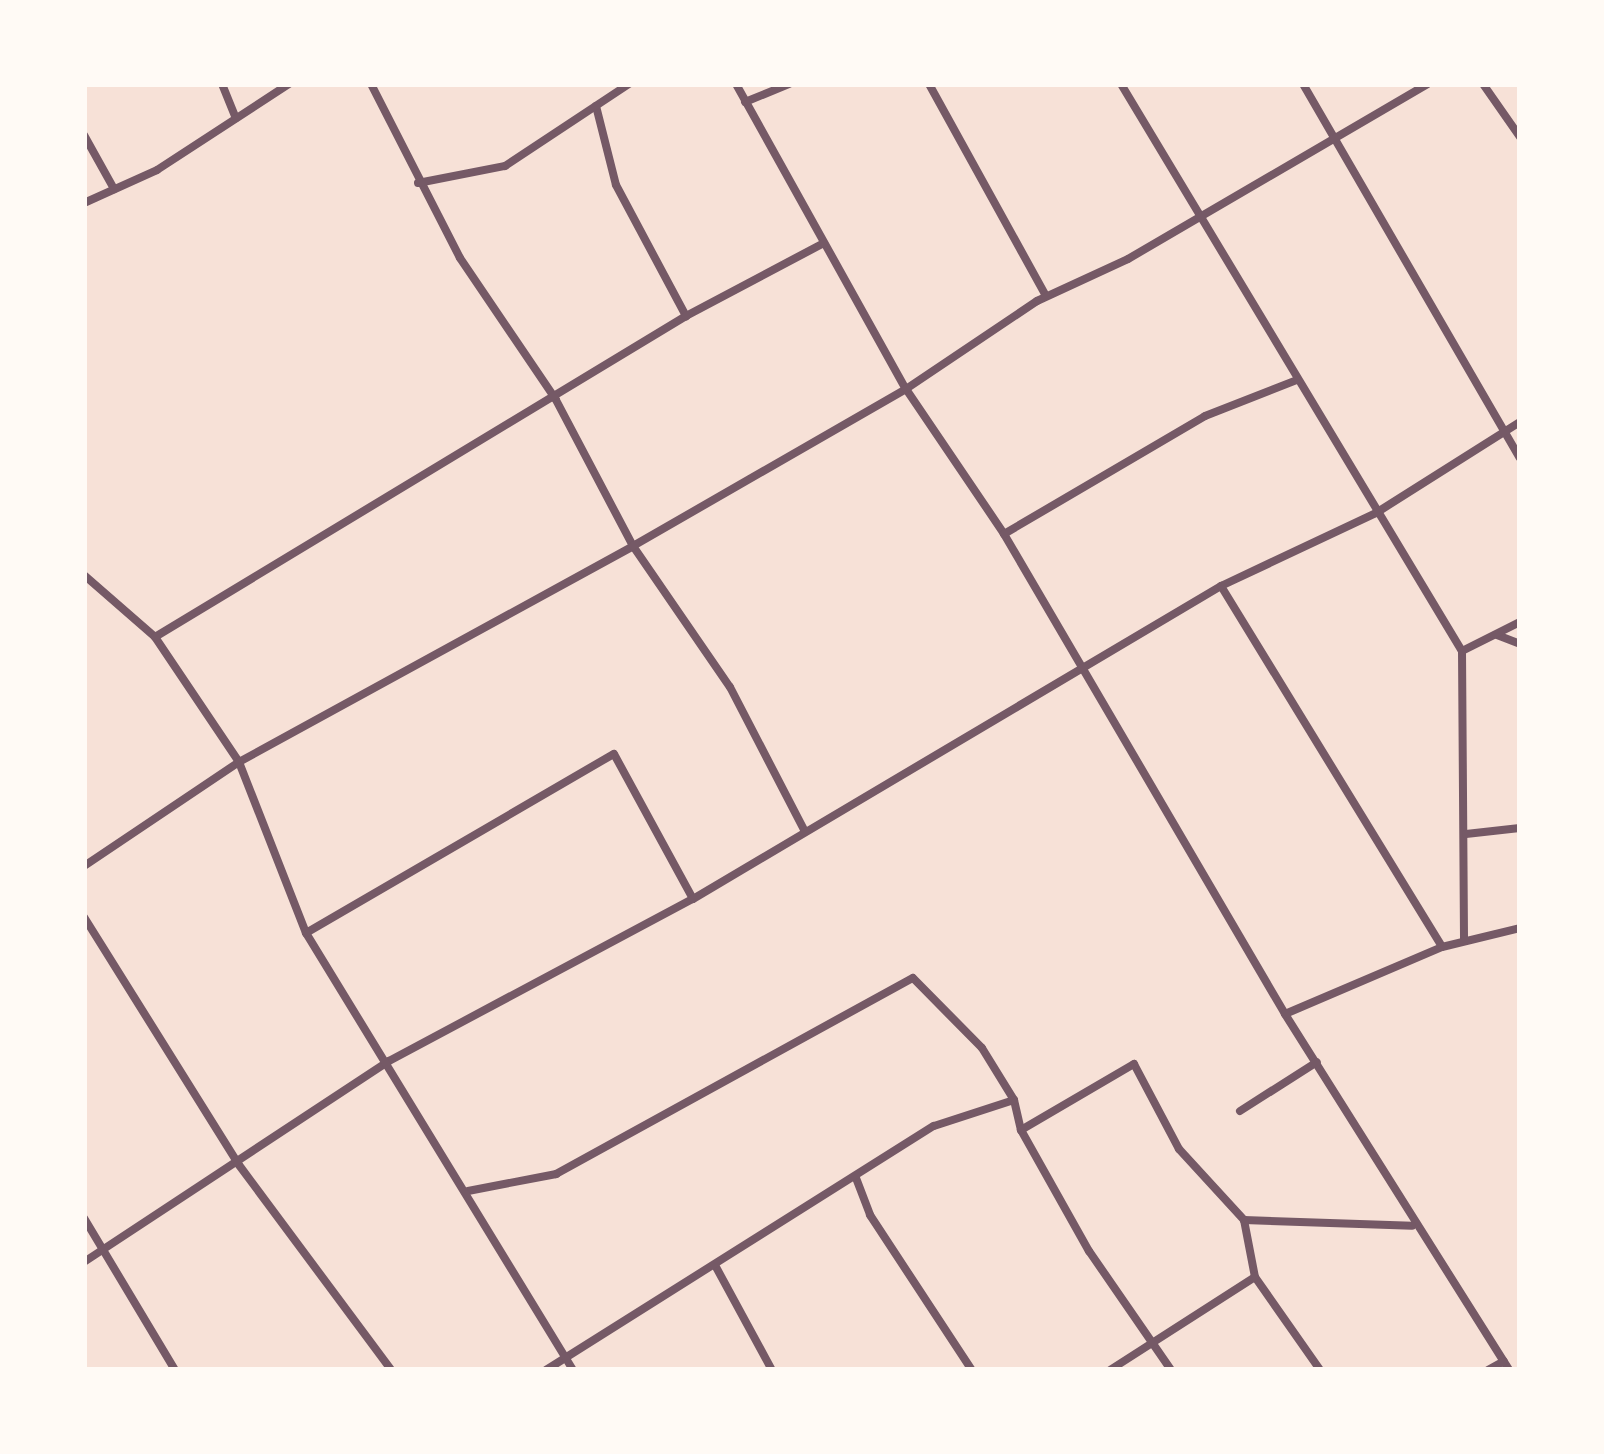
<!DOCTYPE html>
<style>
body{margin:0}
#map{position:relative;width:1604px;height:1454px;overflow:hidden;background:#f7e1d7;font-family:Rubik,sans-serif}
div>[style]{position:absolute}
.minor>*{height:8px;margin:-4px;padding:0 4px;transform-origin:4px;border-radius:4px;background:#755966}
span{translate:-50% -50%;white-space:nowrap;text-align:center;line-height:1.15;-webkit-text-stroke:12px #fffaf5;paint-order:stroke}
.frame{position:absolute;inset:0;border:87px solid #fffaf5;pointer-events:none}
</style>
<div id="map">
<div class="minor">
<div style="left:222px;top:84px;width:37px;rotate:68deg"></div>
<div style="left:371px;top:84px;width:195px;rotate:62.9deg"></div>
<div style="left:460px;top:258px;width:171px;rotate:55.9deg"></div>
<div style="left:556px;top:400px;width:165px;rotate:62.2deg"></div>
<div style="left:633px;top:546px;width:171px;rotate:55.5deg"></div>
<div style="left:730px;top:687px;width:161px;rotate:62.6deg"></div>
<div style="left:736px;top:84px;width:349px;rotate:60.9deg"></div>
<div style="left:906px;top:389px;width:175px;rotate:55.9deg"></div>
<div style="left:1004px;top:534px;width:556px;rotate:59.65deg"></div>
<div style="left:1285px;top:1014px;width:421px;rotate:57.8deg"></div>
<div style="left:929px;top:84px;width:242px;rotate:61.1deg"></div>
<div style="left:1121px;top:84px;width:662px;rotate:58.98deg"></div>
<div style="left:1462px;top:651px;width:288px;rotate:89.6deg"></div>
<div style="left:1303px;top:84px;width:432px;rotate:59.9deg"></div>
<div style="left:1483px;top:84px;width:65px;rotate:55.1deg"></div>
<div style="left:745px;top:102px;width:48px;rotate:-22.2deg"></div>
<div style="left:596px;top:106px;width:81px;rotate:75.8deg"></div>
<div style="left:616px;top:185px;width:149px;rotate:61.9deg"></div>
<div style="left:84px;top:135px;width:62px;rotate:60.9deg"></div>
<div style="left:418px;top:183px;width:89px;rotate:-11.1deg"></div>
<div style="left:505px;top:166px;width:149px;rotate:-33.5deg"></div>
<div style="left:84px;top:203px;width:80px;rotate:-24.3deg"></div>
<div style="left:157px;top:170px;width:158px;rotate:-33.1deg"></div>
<div style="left:1004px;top:534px;width:233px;rotate:-30.4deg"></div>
<div style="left:1205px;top:416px;width:99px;rotate:-21.4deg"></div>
<div style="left:84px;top:575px;width:94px;rotate:41.1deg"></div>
<div style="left:155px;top:637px;width:151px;rotate:56.1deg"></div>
<div style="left:239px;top:762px;width:187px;rotate:146.1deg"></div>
<div style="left:1221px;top:586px;width:423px;rotate:58.5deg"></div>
<div style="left:1497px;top:635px;width:25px;rotate:21deg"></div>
<div style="left:155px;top:637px;width:620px;rotate:-31.15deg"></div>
<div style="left:686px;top:316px;width:156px;rotate:-27.9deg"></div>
<div style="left:1462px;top:651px;width:65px;rotate:-26.6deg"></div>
<div style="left:1466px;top:834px;width:54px;rotate:-6.3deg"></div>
<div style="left:84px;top:917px;width:292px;rotate:58deg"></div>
<div style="left:239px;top:1165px;width:255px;rotate:53.4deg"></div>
<div style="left:306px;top:933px;width:356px;rotate:-30.2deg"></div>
<div style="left:614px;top:754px;width:165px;rotate:61.4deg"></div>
<div style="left:1285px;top:1014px;width:171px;rotate:-23.1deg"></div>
<div style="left:1442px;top:947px;width:80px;rotate:-13.7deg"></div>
<div style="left:1240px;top:1111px;width:91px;rotate:-32.5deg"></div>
<div style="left:1021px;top:1130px;width:139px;rotate:60.7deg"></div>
<div style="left:1089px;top:1251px;width:145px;rotate:55.4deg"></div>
<div style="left:856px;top:1178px;width:40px;rotate:69deg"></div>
<div style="left:870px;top:1215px;width:186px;rotate:56.7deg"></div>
<div style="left:468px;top:1191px;width:90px;rotate:-10.9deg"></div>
<div style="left:556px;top:1174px;width:407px;rotate:-28.8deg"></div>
<div style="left:913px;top:978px;width:98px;rotate:45.4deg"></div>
<div style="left:982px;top:1048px;width:61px;rotate:58.4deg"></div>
<div style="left:1014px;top:1100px;width:31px;rotate:77deg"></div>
<div style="left:1021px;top:1130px;width:131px;rotate:-30.3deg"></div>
<div style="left:1134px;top:1064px;width:96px;rotate:62.1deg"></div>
<div style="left:1179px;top:1149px;width:96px;rotate:47.5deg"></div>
<div style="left:1244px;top:1220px;width:168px;rotate:2deg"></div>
<div style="left:84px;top:1218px;width:177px;rotate:59.1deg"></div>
<div style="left:1244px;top:1220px;width:58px;rotate:79.1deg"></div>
<div style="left:1255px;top:1277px;width:113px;rotate:55deg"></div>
<div style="left:84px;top:1262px;width:365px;rotate:-33.4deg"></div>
<div style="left:389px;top:1061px;width:344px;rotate:-28.1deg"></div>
<div style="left:693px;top:899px;width:614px;rotate:-30.66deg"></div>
<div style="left:1221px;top:586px;width:171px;rotate:-25.2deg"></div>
<div style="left:1376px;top:513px;width:170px;rotate:-32.3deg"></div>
<div style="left:716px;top:1267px;width:117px;rotate:61.5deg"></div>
<div style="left:546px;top:1370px;width:458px;rotate:-32.2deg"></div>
<div style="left:934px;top:1126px;width:84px;rotate:-18deg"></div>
<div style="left:573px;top:1370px;width:512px;rotate:-121.42deg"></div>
<div style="left:306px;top:933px;width:184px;rotate:-111.4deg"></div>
<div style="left:239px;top:762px;width:449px;rotate:-28.7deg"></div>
<div style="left:633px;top:546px;width:315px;rotate:-29.9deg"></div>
<div style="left:906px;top:389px;width:158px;rotate:-33.9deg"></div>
<div style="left:1037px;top:301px;width:100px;rotate:-24.8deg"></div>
<div style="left:1128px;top:259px;width:347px;rotate:-30.3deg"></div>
<div style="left:1110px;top:1370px;width:172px;rotate:-32.7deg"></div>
<div style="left:1488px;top:1370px;width:18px;rotate:-29deg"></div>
</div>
<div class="frame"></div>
</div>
